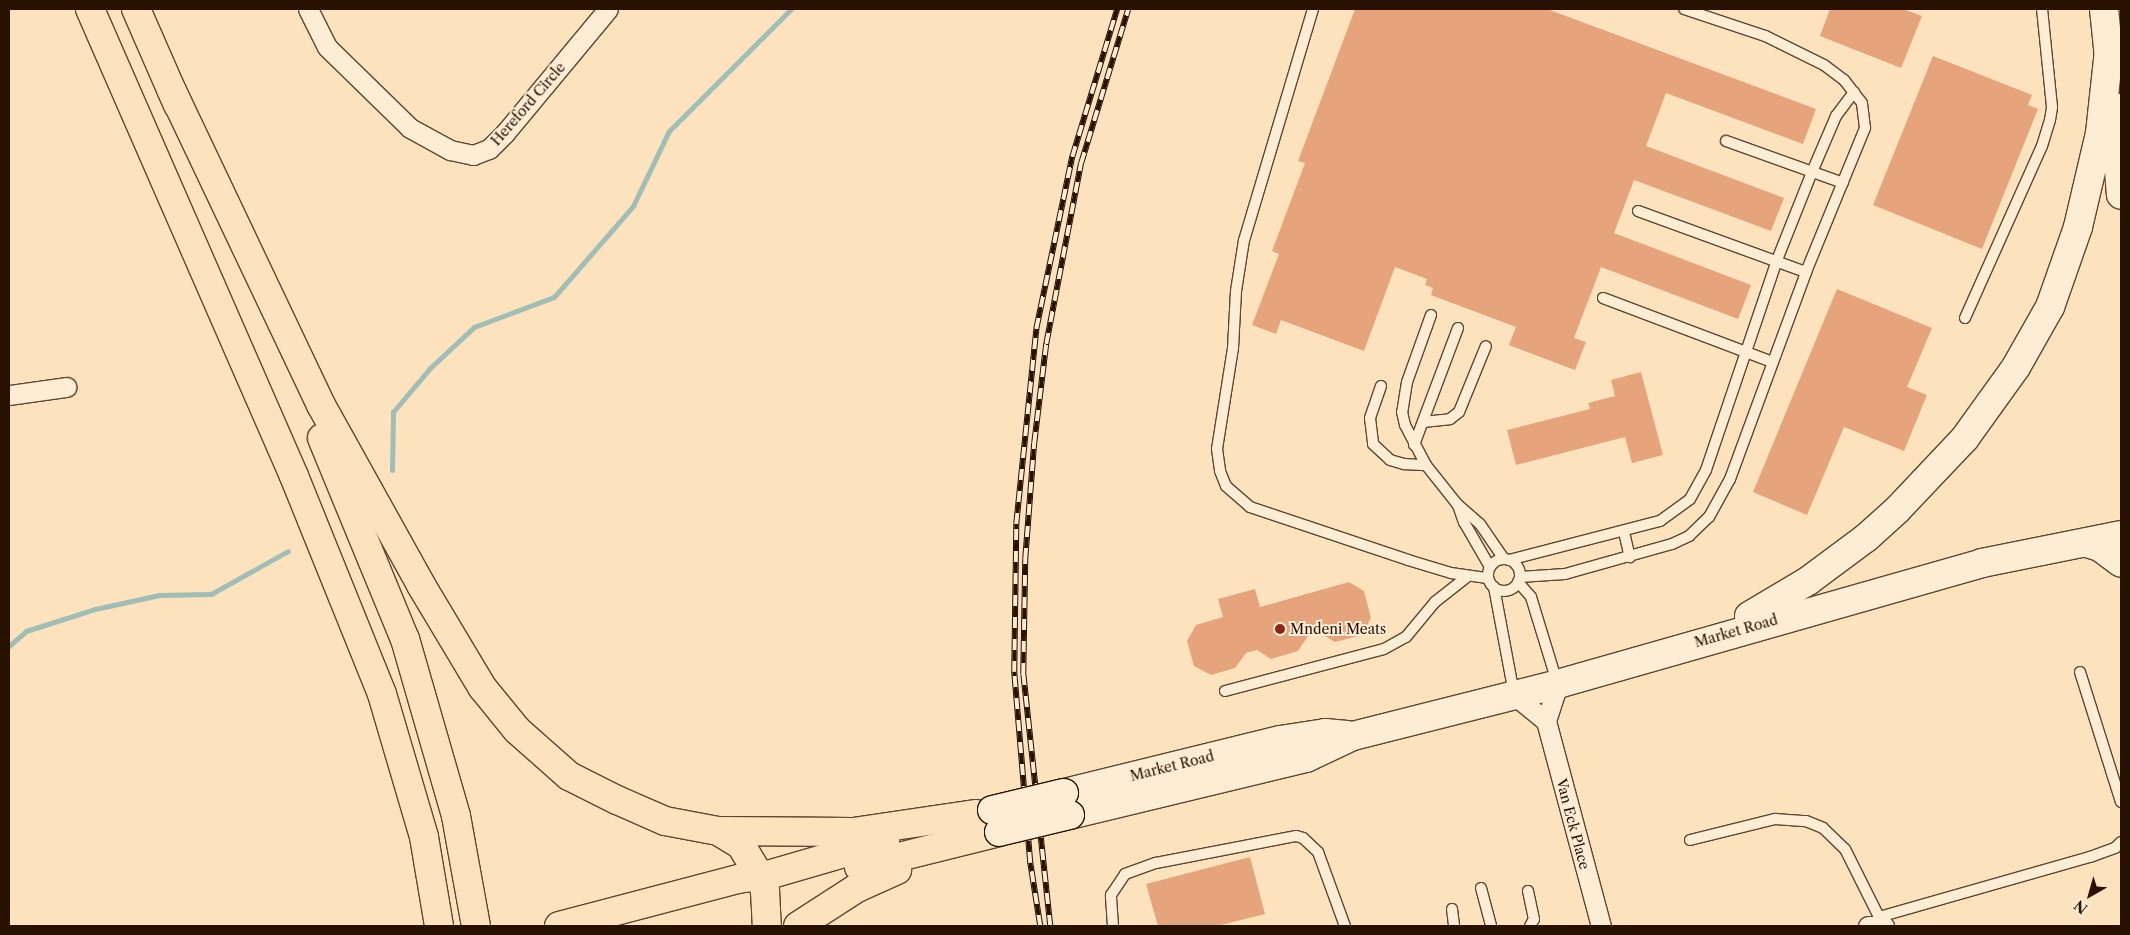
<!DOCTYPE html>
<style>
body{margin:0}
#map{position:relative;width:2130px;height:935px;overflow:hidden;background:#fce3be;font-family:"Libre Caslon Text",serif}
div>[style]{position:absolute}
.stream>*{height:5px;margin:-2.5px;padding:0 2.5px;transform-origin:2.5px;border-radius:2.5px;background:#a0bdb6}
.building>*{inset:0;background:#e6a47c}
.roads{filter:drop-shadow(1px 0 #5e4631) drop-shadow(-1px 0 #5e4631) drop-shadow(0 1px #5e4631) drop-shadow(0 -1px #5e4631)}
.lane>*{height:10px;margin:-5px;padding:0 5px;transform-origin:5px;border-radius:5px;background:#fdedd5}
.lane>.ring{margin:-5px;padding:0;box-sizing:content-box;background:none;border:10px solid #fdedd5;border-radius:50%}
.street>*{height:19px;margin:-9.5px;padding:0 9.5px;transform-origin:9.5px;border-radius:9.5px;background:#fdedd5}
.secondary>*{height:28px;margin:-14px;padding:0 14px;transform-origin:14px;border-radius:14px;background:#fdedd5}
.highway>*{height:28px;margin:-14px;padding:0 14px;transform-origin:14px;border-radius:14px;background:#fce3be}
.rail>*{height:5.5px;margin-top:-2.75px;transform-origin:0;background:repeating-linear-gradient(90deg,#fdedd5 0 11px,#291102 0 22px);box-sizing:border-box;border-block:1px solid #291102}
.bridges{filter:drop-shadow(1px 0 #291102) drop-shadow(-1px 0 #291102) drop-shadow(0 1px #291102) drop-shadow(0 -1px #291102)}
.secondary-bridge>*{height:28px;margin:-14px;padding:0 14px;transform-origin:14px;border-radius:14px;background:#fdedd5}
.dots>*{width:14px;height:14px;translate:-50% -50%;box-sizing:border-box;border:2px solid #fdedd5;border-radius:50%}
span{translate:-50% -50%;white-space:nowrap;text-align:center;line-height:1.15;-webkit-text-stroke:4px #fdedd5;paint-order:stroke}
.street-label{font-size:14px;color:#291102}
.poi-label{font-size:14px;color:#291102}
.left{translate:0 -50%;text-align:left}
.frame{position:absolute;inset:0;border:10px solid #291102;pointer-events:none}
.north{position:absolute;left:2065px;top:870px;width:50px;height:50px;-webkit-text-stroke:4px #fdedd5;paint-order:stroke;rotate:218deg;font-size:14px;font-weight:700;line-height:20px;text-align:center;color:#291102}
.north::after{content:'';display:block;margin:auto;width:18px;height:22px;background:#291102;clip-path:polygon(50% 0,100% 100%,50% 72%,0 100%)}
</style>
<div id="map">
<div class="stream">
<div style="left:392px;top:470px;width:58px;rotate:-89deg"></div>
<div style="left:393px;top:412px;width:57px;rotate:-49.9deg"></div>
<div style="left:430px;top:368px;width:60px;rotate:-43deg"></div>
<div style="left:474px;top:327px;width:85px;rotate:-20.6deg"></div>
<div style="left:554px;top:297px;width:121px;rotate:-49deg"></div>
<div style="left:633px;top:206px;width:83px;rotate:-64.4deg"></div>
<div style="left:669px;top:131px;width:173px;rotate:-45deg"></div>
<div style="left:9px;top:646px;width:23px;rotate:-41deg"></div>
<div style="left:26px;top:631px;width:72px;rotate:-17.7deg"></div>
<div style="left:95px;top:609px;width:66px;rotate:-12.3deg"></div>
<div style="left:159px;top:595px;width:52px;rotate:-1.1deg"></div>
<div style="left:211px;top:594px;width:88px;rotate:-29.2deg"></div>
</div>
<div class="building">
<div style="clip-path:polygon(1355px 9px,1547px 9px,1816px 109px,1803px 144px,1666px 93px,1646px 146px,1784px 198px,1771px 231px,1634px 180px,1614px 233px,1751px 285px,1738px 319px,1601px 267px,1574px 338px,1586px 342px,1575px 370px,1509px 345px,1516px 327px,1431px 295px,1433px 288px,1425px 285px,1427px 279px,1395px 267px,1364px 351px,1281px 320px,1276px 334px,1252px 325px,1279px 254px,1272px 251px,1305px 163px,1298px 161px)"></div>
<div style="clip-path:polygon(1830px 9px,1903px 9px,1922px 16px,1901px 68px,1820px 36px)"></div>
<div style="clip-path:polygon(1933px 56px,2032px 95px,2028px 105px,2038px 109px,1982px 249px,1873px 205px)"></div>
<div style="clip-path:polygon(1837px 289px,1932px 328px,1907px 387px,1927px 395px,1904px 451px,1844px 427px,1807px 515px,1753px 492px)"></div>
<div style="clip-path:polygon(1641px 372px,1663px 455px,1632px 463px,1625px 437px,1516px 465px,1507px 430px,1590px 409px,1588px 403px,1615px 396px,1611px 380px)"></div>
<div style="clip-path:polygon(1349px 582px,1364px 591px,1371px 618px,1362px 635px,1335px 642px,1320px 633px,1308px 636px,1298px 651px,1271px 659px,1257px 650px,1246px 653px,1235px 668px,1211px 675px,1194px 666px,1187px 641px,1196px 625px,1223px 617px,1218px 599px,1255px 589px,1260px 607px)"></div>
<div style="clip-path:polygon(1250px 857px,1265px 914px,1217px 926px,1158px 926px,1146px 884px)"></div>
</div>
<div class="roads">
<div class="lane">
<div style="left:1313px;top:9px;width:241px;rotate:106.6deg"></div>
<div style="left:1244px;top:240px;width:52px;rotate:98.9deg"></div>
<div style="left:1236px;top:291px;width:57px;rotate:93deg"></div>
<div style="left:1233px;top:348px;width:102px;rotate:99deg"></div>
<div style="left:1217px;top:449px;width:22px;rotate:82deg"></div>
<div style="left:1220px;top:471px;width:16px;rotate:68deg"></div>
<div style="left:1226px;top:486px;width:32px;rotate:41deg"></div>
<div style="left:1250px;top:507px;width:167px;rotate:18.5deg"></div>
<div style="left:1408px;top:560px;width:45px;rotate:16.8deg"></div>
<div style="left:1451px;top:573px;width:37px;rotate:8deg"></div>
<div style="left:1726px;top:141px;width:124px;rotate:19.7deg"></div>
<div style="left:1638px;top:211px;width:179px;rotate:20deg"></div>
<div style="left:1603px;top:298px;width:181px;rotate:20.7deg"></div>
<div style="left:1431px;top:315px;width:71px;rotate:109.7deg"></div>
<div style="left:1407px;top:382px;width:30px;rotate:99deg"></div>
<div style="left:1402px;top:412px;width:13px;rotate:77deg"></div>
<div style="left:1405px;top:425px;width:45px;rotate:62.3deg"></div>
<div style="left:1426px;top:465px;width:50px;rotate:51.5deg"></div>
<div style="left:1457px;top:504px;width:30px;rotate:41deg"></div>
<div style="left:1480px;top:524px;width:42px;rotate:55.6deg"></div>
<div style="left:1965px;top:318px;width:188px;rotate:-65.9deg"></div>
<div style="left:2042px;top:146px;width:27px;rotate:-73deg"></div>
<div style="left:2050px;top:120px;width:13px;rotate:-81deg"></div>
<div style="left:2052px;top:107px;width:99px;rotate:-95.8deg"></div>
<div style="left:1381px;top:386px;width:34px;rotate:109deg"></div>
<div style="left:1370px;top:418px;width:26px;rotate:83deg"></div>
<div style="left:1373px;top:444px;width:23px;rotate:43deg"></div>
<div style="left:1390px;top:460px;width:15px;rotate:16deg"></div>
<div style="left:1404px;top:464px;width:22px;rotate:3deg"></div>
<div style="left:1423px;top:422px;width:27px;rotate:-6deg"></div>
<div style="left:1450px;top:419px;width:11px;rotate:-38deg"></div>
<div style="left:1459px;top:412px;width:71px;rotate:-67.8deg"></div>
<div style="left:1414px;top:445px;width:125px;rotate:-69.4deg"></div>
<div style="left:1458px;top:505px;width:18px;rotate:71deg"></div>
<div style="left:1464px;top:522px;width:52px;rotate:60deg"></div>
<div style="left:1624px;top:532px;width:26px;rotate:77deg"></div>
<div class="ring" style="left:1488px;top:559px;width:22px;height:22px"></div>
<div style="left:1509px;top:560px;width:156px;rotate:-14.5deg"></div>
<div style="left:1660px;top:521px;width:37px;rotate:-36deg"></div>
<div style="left:1690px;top:499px;width:33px;rotate:-61deg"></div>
<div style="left:1706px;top:470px;width:222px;rotate:-71.3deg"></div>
<div style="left:1777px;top:260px;width:95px;rotate:-68.3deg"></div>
<div style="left:1812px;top:172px;width:61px;rotate:-66.8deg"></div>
<div style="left:1836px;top:116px;width:30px;rotate:-53deg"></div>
<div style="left:1520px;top:577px;width:45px;rotate:-3.8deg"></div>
<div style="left:1565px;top:574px;width:111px;rotate:-15.7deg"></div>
<div style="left:1672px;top:544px;width:19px;rotate:-25deg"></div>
<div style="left:1689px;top:536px;width:28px;rotate:-44deg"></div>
<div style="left:1709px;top:517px;width:43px;rotate:-61.1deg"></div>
<div style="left:1730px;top:479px;width:221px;rotate:-69.8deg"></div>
<div style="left:1806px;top:272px;width:156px;rotate:-67.7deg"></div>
<div style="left:1865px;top:128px;width:25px;rotate:-97deg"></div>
<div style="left:1862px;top:103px;width:29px;rotate:-128deg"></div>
<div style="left:1844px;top:80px;width:25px;rotate:-143deg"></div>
<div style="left:1824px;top:65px;width:66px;rotate:-153.8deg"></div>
<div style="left:1765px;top:36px;width:85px;rotate:-161.6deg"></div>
<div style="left:1518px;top:582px;width:20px;rotate:49deg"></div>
<div style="left:1531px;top:597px;width:89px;rotate:73deg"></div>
<div style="left:1494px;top:587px;width:109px;rotate:79.4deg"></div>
<div style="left:2080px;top:672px;width:136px;rotate:72.5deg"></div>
<div style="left:1225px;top:691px;width:164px;rotate:-14.8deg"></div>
<div style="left:1384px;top:649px;width:25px;rotate:-29deg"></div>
<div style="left:1406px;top:637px;width:45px;rotate:-50.4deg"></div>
<div style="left:1435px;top:602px;width:42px;rotate:-38.2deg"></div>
<div style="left:1690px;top:840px;width:88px;rotate:-13.9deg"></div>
<div style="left:1775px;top:819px;width:31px;rotate:4deg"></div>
<div style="left:1806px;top:821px;width:18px;rotate:22deg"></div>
<div style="left:1823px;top:828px;width:30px;rotate:44deg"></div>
<div style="left:1845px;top:849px;width:83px;rotate:63.4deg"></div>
<div style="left:1481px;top:888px;width:39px;rotate:75deg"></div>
<div style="left:1528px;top:891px;width:29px;rotate:78deg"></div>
<div style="left:1534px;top:919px;width:8px;rotate:120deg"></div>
<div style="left:1452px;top:909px;width:17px;rotate:83deg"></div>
<div style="left:1879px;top:917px;width:219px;rotate:-15.9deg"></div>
<div style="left:2090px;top:857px;width:27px;rotate:-20deg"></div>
<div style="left:2115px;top:848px;width:8px;rotate:-45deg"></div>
<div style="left:1113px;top:926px;width:31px;rotate:-94deg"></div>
<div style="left:1111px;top:895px;width:25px;rotate:-56deg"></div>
<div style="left:1125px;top:874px;width:33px;rotate:-20deg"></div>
<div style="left:1156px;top:863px;width:143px;rotate:-10.9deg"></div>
<div style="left:1296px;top:836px;width:7px;rotate:16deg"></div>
<div style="left:1303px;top:838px;width:21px;rotate:43deg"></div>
<div style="left:1318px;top:852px;width:79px;rotate:70deg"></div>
</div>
<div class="street">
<div style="left:308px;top:9px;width:42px;rotate:63.4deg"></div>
<div style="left:327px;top:47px;width:116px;rotate:44.3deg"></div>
<div style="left:410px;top:128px;width:46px;rotate:28.8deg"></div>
<div style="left:450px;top:150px;width:24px;rotate:12deg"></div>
<div style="left:473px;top:155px;width:17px;rotate:-21deg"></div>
<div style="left:489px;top:149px;width:23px;rotate:-45deg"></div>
<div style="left:505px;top:133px;width:161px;rotate:-50.3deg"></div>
<div style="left:9px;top:395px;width:58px;rotate:-8deg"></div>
<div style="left:1558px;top:684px;width:39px;rotate:108deg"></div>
<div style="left:1546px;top:721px;width:212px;rotate:75deg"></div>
<div style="left:1514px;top:695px;width:41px;rotate:39.1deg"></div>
<div style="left:1868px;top:926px;width:16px"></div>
</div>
<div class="secondary">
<div style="left:2104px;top:9px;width:58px;rotate:84.1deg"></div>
<div style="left:2114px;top:107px;width:88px;rotate:85.5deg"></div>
<div style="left:2087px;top:543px;width:14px;rotate:17deg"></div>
<div style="left:2100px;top:547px;width:26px;rotate:37deg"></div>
<div style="left:1749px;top:616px;width:69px;rotate:-30.7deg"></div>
<div style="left:1808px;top:581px;width:72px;rotate:-36.6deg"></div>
<div style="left:1866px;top:538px;width:42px;rotate:-42.1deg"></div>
<div style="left:1897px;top:510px;width:99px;rotate:-46.6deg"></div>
<div style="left:1965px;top:438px;width:87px;rotate:-54.3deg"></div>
<div style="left:2016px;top:367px;width:69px;rotate:-60.5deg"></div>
<div style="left:2050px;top:307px;width:85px;rotate:-70.7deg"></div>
<div style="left:2078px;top:227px;width:97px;rotate:-76.8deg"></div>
<div style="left:2100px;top:133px;width:83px;rotate:-83.8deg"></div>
<div style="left:1064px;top:793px;width:222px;rotate:-13.8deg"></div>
<div style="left:1280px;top:740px;width:46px;rotate:-8.8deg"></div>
<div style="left:1325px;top:733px;width:22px;rotate:5deg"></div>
<div style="left:1070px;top:815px;width:243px;rotate:-13.6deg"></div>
<div style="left:1306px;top:758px;width:52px;rotate:-25.1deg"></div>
<div style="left:1353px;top:736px;width:211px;rotate:-14.2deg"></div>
<div style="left:1558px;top:684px;width:441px;rotate:-15.9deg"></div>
<div style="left:1982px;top:563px;width:142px;rotate:-11.4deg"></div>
</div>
<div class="highway">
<div style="left:90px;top:9px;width:510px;rotate:66.4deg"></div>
<div style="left:294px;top:476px;width:235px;rotate:68deg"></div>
<div style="left:382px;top:694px;width:149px;rotate:73.6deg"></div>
<div style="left:424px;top:837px;width:90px;rotate:80.4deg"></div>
<div style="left:136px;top:9px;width:105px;rotate:66.4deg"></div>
<div style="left:171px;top:89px;width:350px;rotate:64.6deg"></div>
<div style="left:321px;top:405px;width:206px;rotate:60.9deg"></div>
<div style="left:421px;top:585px;width:119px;rotate:59.1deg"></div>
<div style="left:482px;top:687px;width:55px;rotate:50.9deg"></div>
<div style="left:517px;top:730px;width:69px;rotate:41.5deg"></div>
<div style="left:569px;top:776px;width:54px;rotate:26.6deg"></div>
<div style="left:617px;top:800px;width:52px;rotate:23.6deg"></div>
<div style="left:665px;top:821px;width:54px;rotate:10.7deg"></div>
<div style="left:718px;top:831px;width:135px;rotate:0.4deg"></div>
<div style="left:853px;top:832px;width:125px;rotate:-8.3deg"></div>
<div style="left:322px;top:438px;width:217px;rotate:67.6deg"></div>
<div style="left:405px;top:639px;width:184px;rotate:73.9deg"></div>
<div style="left:456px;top:816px;width:112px;rotate:79.7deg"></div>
<div style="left:718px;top:831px;width:27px;rotate:31deg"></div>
<div style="left:741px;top:845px;width:37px;rotate:59deg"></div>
<div style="left:760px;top:877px;width:15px;rotate:70deg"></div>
<div style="left:765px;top:891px;width:35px;rotate:87deg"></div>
<div style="left:859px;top:867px;width:144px;rotate:-14deg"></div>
<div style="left:559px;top:926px;width:185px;rotate:-14.7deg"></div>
<div style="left:738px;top:879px;width:30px;rotate:-8deg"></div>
<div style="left:768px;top:875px;width:122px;rotate:-16.2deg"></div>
<div style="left:798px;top:926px;width:70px;rotate:-32.8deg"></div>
<div style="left:857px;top:888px;width:44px;rotate:-24.2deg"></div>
</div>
</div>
<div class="rail">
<div style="left:1040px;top:926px;width:64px;rotate:-99deg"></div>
<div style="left:1030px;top:863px;width:192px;rotate:-94.8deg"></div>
<div style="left:1014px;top:672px;width:148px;rotate:-89.2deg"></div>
<div style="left:1016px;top:524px;width:196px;rotate:-84.1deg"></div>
<div style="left:1036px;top:329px;width:176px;rotate:-78.2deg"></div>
<div style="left:1072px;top:157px;width:155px;rotate:-73.1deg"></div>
<div style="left:1050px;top:926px;width:253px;rotate:-96.1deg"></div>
<div style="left:1023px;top:674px;width:115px;rotate:-89deg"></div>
<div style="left:1025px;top:559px;width:116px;rotate:-85.6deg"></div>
<div style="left:1034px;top:443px;width:100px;rotate:-83.1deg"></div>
<div style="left:1046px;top:344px;width:184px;rotate:-79.1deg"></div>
<div style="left:1081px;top:163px;width:161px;rotate:-73deg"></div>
</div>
<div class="bridges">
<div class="secondary-bridge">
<div style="left:992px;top:810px;width:74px;rotate:-13.3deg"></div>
<div style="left:999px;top:832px;width:73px;rotate:-13.5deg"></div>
</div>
</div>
<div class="dots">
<div style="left:1280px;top:629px;background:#8f2418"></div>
</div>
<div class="street-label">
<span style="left:528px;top:104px;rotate:-49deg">Hereford Circle</span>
<span style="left:1736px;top:631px;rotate:-16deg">Market Road</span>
<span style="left:1172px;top:766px;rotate:-14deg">Market Road</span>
<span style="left:1573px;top:824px;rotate:75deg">Van Eck Place</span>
</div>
<div class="poi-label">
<span class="left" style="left:1290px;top:629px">Mndeni Meats</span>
</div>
<div class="frame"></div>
<div class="north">N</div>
</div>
